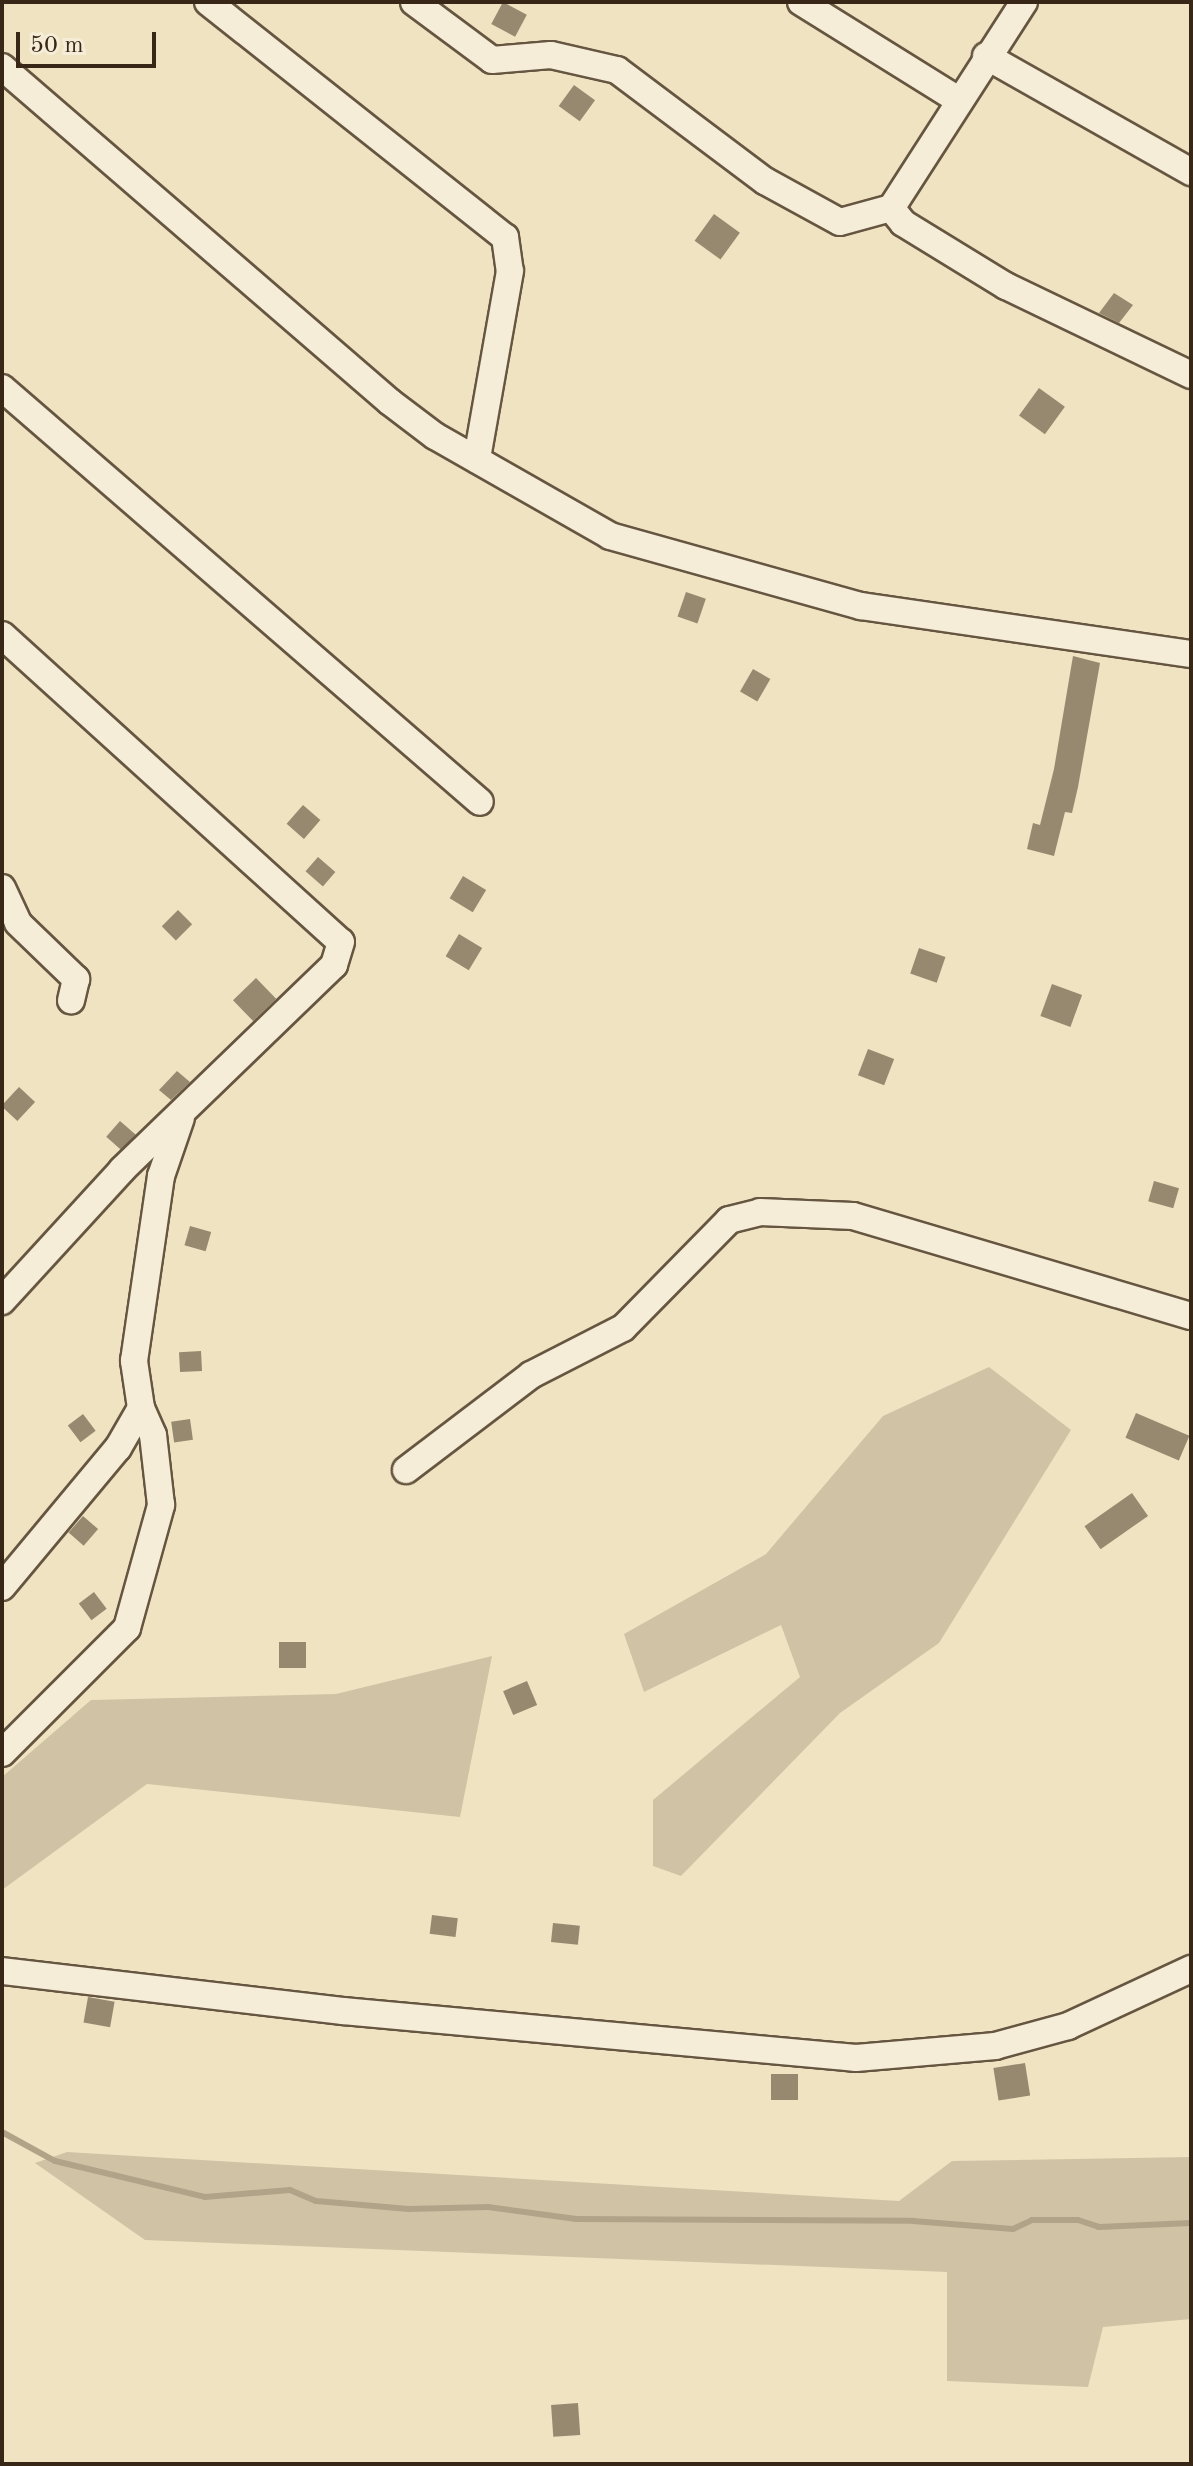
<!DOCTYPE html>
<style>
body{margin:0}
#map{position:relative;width:1193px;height:2466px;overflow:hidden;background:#efe3c2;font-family:"Old Standard TT",serif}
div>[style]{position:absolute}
.green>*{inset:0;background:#d0c3a5}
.stream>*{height:6px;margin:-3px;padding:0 3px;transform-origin:3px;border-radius:3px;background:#b1a388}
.building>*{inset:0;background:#97896f;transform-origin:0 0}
.roads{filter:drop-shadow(2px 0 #665641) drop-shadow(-2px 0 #665641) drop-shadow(0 2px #665641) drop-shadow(0 -2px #665641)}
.minor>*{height:26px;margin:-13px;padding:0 13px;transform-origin:13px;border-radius:13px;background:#f5edd7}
span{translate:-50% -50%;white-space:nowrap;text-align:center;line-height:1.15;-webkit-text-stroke:6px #f5edd7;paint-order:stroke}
.frame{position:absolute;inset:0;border:4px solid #382716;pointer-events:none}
.scale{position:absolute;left:16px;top:32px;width:140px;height:36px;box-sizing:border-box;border:4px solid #382716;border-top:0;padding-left:10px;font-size:24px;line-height:28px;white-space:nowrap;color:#382716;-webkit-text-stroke:6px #f5edd7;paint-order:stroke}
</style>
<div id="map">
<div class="green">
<div style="clip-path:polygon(989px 1367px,1071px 1430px,939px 1643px,840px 1713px,681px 1876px,653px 1866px,653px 1800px,800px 1677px,781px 1625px,644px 1692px,624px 1634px,766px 1554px,883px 1416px)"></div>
<div style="clip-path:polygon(492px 1656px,460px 1817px,147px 1784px,2px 1890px,2px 1777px,91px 1700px,336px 1694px)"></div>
<div style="clip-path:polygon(67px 2152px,899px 2201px,952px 2161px,1191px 2157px,1191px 2319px,1103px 2327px,1088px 2387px,947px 2381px,947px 2272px,145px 2240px,35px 2163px)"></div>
</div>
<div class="stream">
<div style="left:2px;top:2132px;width:60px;rotate:28.7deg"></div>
<div style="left:55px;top:2161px;width:154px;rotate:13.5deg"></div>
<div style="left:205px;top:2197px;width:85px;rotate:-4.7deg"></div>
<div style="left:290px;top:2190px;width:28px;rotate:23deg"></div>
<div style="left:316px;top:2201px;width:93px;rotate:4.9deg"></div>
<div style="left:409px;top:2209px;width:79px;rotate:-1.5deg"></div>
<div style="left:488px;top:2207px;width:89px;rotate:7.8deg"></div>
<div style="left:576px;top:2219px;width:337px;rotate:0.3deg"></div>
<div style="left:913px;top:2221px;width:100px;rotate:4.6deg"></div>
<div style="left:1013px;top:2229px;width:21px;rotate:-25deg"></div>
<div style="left:1032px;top:2220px;width:46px"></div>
<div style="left:1078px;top:2220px;width:22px;rotate:18deg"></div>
<div style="left:1099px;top:2227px;width:92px;rotate:-2.5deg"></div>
</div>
<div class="building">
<div style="left:503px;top:2px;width:27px;height:25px;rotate:28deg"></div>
<div style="left:574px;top:85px;width:26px;height:26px;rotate:36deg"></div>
<div style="left:714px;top:214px;width:32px;height:33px;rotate:36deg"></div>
<div style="clip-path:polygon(1114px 293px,1133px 305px,1119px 323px,1099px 313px)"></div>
<div style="left:1039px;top:388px;width:32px;height:34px;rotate:36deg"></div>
<div style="left:686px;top:592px;width:21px;height:26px;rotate:19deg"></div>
<div style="clip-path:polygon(1073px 656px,1100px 663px,1078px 787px,1072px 813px,1065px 812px,1054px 856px,1027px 849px,1033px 823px,1040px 825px,1054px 769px)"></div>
<div style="left:753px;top:669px;width:20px;height:26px;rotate:30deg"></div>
<div style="left:303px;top:805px;width:23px;height:25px;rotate:41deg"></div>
<div style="left:318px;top:857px;width:23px;height:19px;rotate:41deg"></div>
<div style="left:463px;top:876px;width:27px;height:26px;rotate:31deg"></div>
<div style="left:178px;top:910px;width:20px;height:23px;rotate:45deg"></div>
<div style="left:459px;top:934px;width:27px;height:26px;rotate:31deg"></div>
<div style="left:919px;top:948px;width:28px;height:27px;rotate:19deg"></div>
<div style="left:256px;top:978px;width:29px;height:32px;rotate:46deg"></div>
<div style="left:1052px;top:984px;width:32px;height:34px;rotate:20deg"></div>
<div style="left:868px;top:1049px;width:28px;height:28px;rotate:21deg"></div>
<div style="clip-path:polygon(177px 1071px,190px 1082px,171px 1100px,159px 1090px)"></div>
<div style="left:19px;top:1087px;width:22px;height:26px;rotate:43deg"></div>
<div style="left:120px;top:1121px;width:21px;height:21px;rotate:41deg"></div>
<div style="left:1154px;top:1181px;width:26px;height:21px;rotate:16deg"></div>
<div style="left:190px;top:1226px;width:22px;height:20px;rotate:16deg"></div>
<div style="left:201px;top:1351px;width:20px;height:22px;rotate:87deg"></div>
<div style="left:1136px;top:1413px;width:58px;height:27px;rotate:23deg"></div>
<div style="left:83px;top:1414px;width:21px;height:19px;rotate:53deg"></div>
<div style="left:190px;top:1419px;width:21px;height:19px;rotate:82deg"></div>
<div style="left:1132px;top:1493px;width:28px;height:58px;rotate:55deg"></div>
<div style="left:83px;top:1516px;width:20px;height:22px;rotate:41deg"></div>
<div style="left:94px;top:1592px;width:21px;height:19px;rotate:53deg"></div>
<div style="left:279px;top:1642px;width:27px;height:26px"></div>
<div style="left:527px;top:1681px;width:26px;height:26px;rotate:67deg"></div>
<div style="left:432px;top:1915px;width:26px;height:19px;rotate:7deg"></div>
<div style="left:553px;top:1923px;width:27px;height:19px;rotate:6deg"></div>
<div style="left:88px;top:1997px;width:27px;height:26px;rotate:10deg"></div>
<div style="left:1025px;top:2063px;width:33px;height:32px;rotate:81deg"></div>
<div style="left:771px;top:2074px;width:27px;height:26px"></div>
<div style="left:578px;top:2403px;width:32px;height:27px;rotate:86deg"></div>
</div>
<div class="roads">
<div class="minor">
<div style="left:208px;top:2px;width:379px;rotate:38.4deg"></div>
<div style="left:505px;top:237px;width:34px;rotate:82deg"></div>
<div style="left:510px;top:271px;width:191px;rotate:100deg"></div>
<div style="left:414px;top:2px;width:97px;rotate:36.6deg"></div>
<div style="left:492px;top:60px;width:59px;rotate:-4.8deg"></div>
<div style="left:551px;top:55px;width:68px;rotate:12.8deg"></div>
<div style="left:617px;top:70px;width:185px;rotate:36.9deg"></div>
<div style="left:765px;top:181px;width:85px;rotate:28.7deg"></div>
<div style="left:840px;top:222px;width:53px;rotate:-15.4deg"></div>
<div style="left:801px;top:2px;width:184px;rotate:31.9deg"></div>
<div style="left:1024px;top:2px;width:245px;rotate:122.8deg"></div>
<div style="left:891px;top:208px;width:19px;rotate:51deg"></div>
<div style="left:903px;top:223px;width:121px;rotate:31.5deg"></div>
<div style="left:1006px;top:286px;width:205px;rotate:25.7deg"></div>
<div style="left:986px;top:56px;width:236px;rotate:29.5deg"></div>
<div style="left:2px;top:67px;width:513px;rotate:40.81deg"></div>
<div style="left:390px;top:402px;width:56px;rotate:37.1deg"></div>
<div style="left:435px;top:436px;width:202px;rotate:29.7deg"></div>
<div style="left:610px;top:536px;width:261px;rotate:15.6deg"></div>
<div style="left:861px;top:606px;width:333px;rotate:8.3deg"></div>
<div style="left:2px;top:388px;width:632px;rotate:40.9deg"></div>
<div style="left:2px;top:635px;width:457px;rotate:42.2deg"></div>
<div style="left:341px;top:942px;width:24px;rotate:107deg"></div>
<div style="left:334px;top:965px;width:295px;rotate:136deg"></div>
<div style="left:122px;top:1170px;width:178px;rotate:132.5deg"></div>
<div style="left:2px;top:888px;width:38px;rotate:65deg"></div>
<div style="left:18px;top:923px;width:81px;rotate:44deg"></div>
<div style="left:76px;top:979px;width:22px;rotate:103deg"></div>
<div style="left:406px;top:1470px;width:157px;rotate:-37.2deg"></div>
<div style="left:531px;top:1375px;width:103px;rotate:-27.1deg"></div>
<div style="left:623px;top:1328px;width:151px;rotate:-45.5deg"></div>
<div style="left:729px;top:1220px;width:32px;rotate:-14deg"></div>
<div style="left:760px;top:1212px;width:93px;rotate:2.5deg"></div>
<div style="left:853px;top:1216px;width:352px;rotate:16.5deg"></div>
<div style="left:2px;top:1587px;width:181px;rotate:-50.2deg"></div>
<div style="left:118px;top:1448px;width:46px;rotate:-60.1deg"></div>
<div style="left:2px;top:1753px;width:177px;rotate:-45deg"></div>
<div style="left:127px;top:1628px;width:128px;rotate:-74.5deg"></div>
<div style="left:161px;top:1505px;width:70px;rotate:-96.5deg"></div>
<div style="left:153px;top:1435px;width:30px;rotate:-114deg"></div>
<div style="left:141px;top:1408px;width:48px;rotate:-98.5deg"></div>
<div style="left:134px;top:1361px;width:187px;rotate:-81.7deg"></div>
<div style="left:161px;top:1176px;width:61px;rotate:-71deg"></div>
<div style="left:2px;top:1971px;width:343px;rotate:6.7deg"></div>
<div style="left:343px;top:2011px;width:515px;rotate:5.23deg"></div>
<div style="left:856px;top:2058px;width:140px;rotate:-4.9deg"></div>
<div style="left:995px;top:2046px;width:76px;rotate:-15.3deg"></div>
<div style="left:1068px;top:2026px;width:136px;rotate:-24.9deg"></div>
</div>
</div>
<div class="frame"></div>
<div class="scale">50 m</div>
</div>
